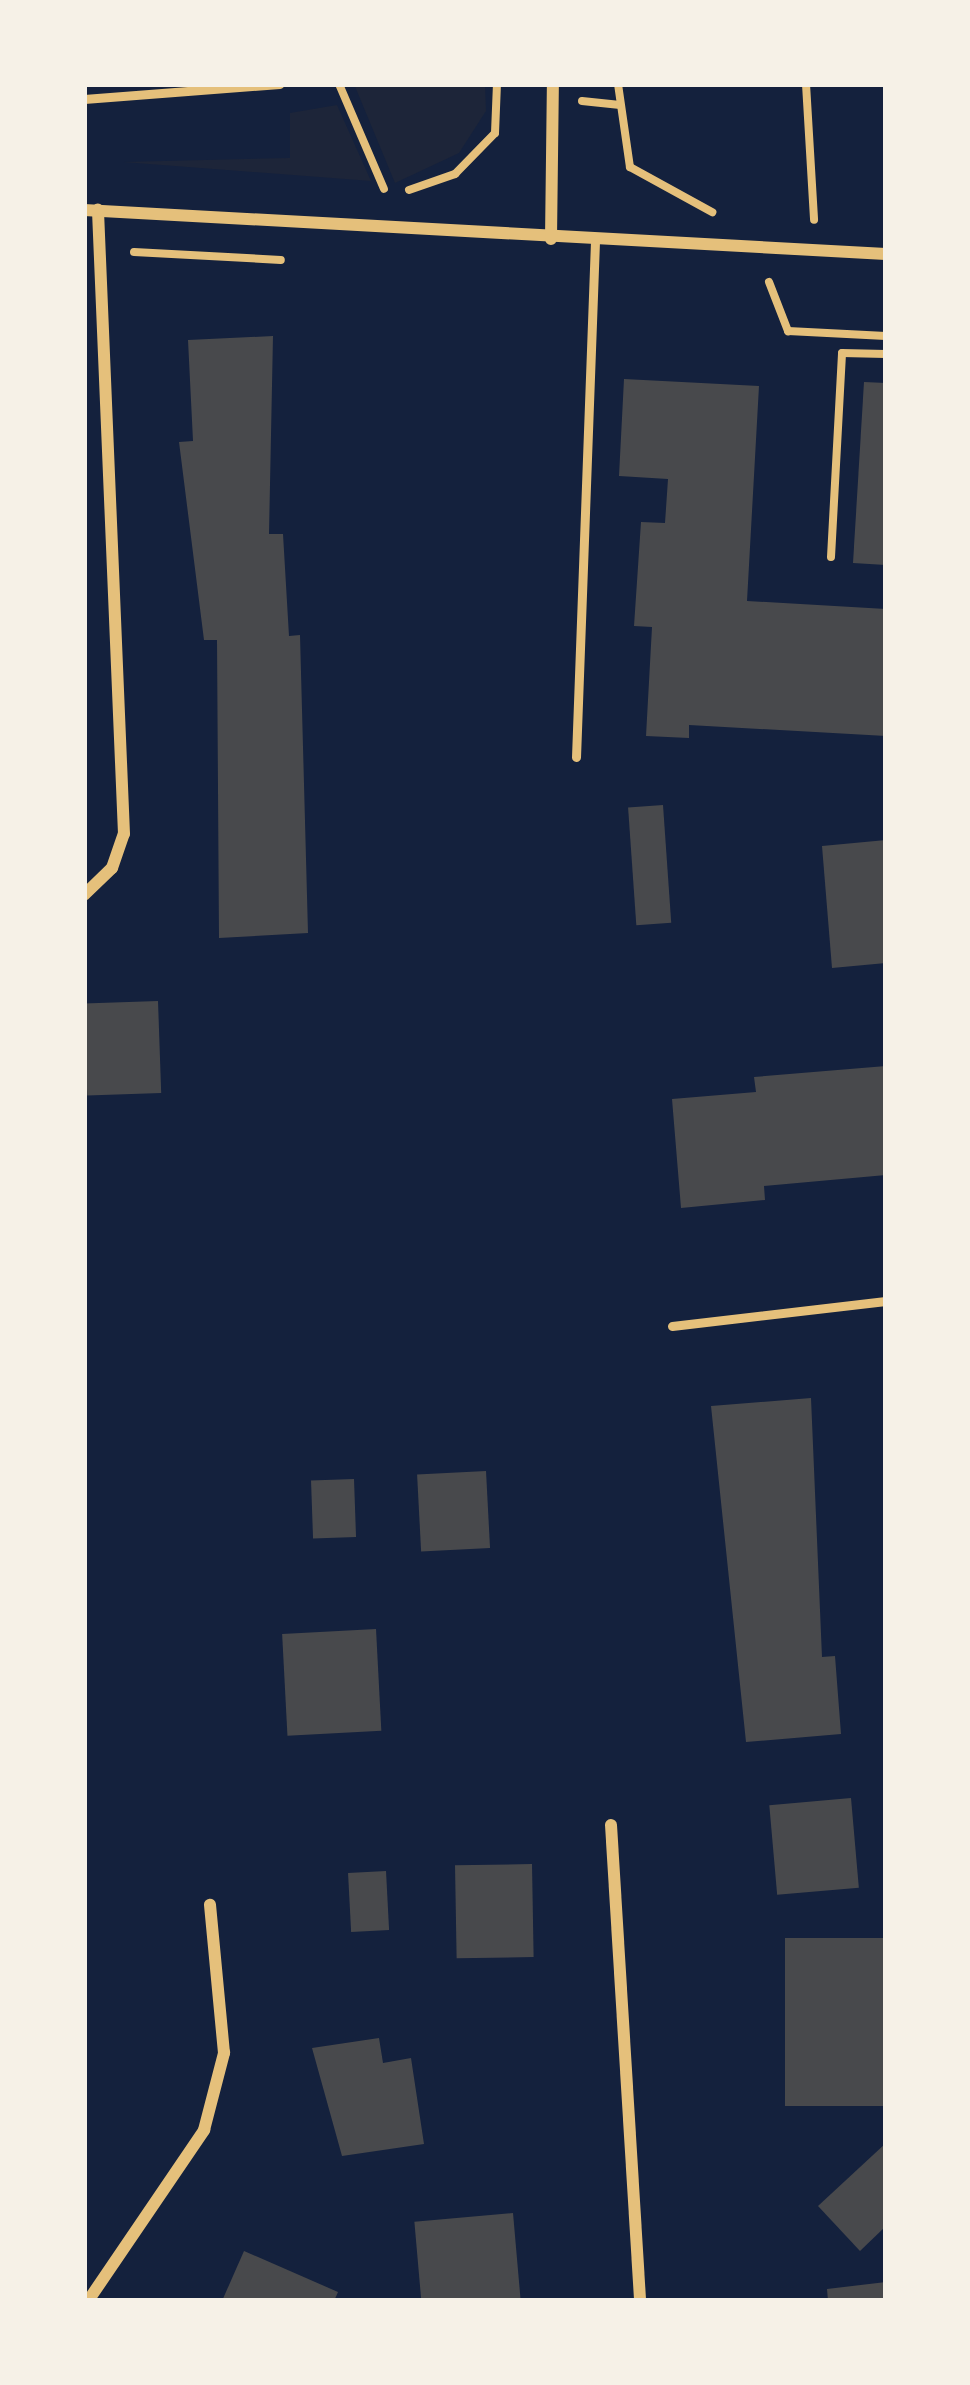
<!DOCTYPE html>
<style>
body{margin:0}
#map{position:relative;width:970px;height:2385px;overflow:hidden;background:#14213d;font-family:"PT Serif",serif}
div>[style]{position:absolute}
.green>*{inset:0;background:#1d2539}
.building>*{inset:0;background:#48494c;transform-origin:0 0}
.path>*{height:8px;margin:-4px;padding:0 4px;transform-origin:4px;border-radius:4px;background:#e5c07b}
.service>*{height:9px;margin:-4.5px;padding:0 4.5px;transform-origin:4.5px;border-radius:4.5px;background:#e5c07b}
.minor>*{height:12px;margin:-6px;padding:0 6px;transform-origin:6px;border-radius:6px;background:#e5c07b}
span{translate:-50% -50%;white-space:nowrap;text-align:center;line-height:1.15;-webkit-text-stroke:12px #f6f1e7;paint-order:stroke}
.frame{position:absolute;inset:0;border:87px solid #f6f1e7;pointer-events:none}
</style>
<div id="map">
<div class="green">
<div style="clip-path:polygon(485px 84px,486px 111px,459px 153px,395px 183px,354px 84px)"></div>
<div style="clip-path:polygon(337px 105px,371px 181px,123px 162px,290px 158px,290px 113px)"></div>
</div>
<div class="building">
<div style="clip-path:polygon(273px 336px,269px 534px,283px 534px,289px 636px,300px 635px,308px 933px,219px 938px,217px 640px,204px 640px,179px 442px,193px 441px,188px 340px)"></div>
<div style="clip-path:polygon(624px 379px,759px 386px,747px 601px,886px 609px,886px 736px,689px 725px,689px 738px,646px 736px,652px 627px,634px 626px,641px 522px,665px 523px,668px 479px,619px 476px)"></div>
<div style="clip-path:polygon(864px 382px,886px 383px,886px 565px,853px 563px)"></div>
<div style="left:663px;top:805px;width:118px;height:35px;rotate:86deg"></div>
<div style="clip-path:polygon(886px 840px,886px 963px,832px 968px,822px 846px)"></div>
<div style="left:158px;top:1001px;width:92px;height:74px;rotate:88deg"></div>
<div style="clip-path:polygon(886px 1066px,886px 1175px,764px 1186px,765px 1200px,681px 1208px,672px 1099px,756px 1092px,754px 1077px)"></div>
<div style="clip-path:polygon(811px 1398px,822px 1657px,835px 1656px,841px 1734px,746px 1742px,711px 1406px)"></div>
<div style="left:486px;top:1471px;width:77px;height:69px;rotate:87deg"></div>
<div style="left:354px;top:1479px;width:58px;height:43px;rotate:88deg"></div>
<div style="left:376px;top:1629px;width:102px;height:94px;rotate:87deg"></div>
<div style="left:851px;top:1798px;width:90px;height:82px;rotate:85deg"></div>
<div style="left:532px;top:1864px;width:93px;height:77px;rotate:89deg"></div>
<div style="left:386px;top:1871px;width:59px;height:38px;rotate:87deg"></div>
<div style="left:886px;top:1938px;width:168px;height:101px;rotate:90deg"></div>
<div style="clip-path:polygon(379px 2038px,383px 2063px,411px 2058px,424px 2144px,342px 2156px,312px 2048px)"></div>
<div style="clip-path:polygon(886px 2143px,886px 2226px,860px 2251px,818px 2206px)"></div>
<div style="left:513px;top:2213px;width:88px;height:99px;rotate:85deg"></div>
<div style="clip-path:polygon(244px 2251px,338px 2292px,334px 2301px,222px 2301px)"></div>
<div style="clip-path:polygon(886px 2282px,886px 2301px,828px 2301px,827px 2289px)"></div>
</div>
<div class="path">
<div style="left:339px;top:84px;width:114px;rotate:66.8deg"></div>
<div style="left:618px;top:84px;width:84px;rotate:81.8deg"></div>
<div style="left:630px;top:167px;width:94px;rotate:28.8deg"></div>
<div style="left:806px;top:84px;width:136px;rotate:86.6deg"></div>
<div style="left:582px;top:101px;width:36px;rotate:6deg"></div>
<div style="left:409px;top:190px;width:49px;rotate:-19.2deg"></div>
<div style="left:455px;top:174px;width:57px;rotate:-45.7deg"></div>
<div style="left:495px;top:133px;width:49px;rotate:-87.7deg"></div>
<div style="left:134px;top:252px;width:147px;rotate:3.1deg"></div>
<div style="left:769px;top:282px;width:53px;rotate:68.8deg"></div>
<div style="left:788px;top:331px;width:98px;rotate:2.9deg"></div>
<div style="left:831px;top:557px;width:204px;rotate:-86.9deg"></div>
<div style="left:842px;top:353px;width:44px;rotate:1.3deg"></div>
</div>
<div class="service">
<div style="left:84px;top:99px;width:196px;rotate:-4.4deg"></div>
<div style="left:576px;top:757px;width:516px;rotate:-87.89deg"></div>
<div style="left:672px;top:1326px;width:215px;rotate:-6.7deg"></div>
</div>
<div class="minor">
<div style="left:84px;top:210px;width:803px;rotate:3.14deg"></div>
<div style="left:551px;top:239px;width:155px;rotate:-89.3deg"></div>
<div style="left:84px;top:895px;width:39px;rotate:-44deg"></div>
<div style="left:112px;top:868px;width:36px;rotate:-71deg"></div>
<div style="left:124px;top:834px;width:625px;rotate:-92.39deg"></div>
<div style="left:611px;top:1825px;width:477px;rotate:86.5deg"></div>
<div style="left:88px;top:2301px;width:207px;rotate:-55.8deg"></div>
<div style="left:204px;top:2130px;width:80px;rotate:-75.4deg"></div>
<div style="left:224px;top:2053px;width:149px;rotate:-95.4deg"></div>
</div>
<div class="frame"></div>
</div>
